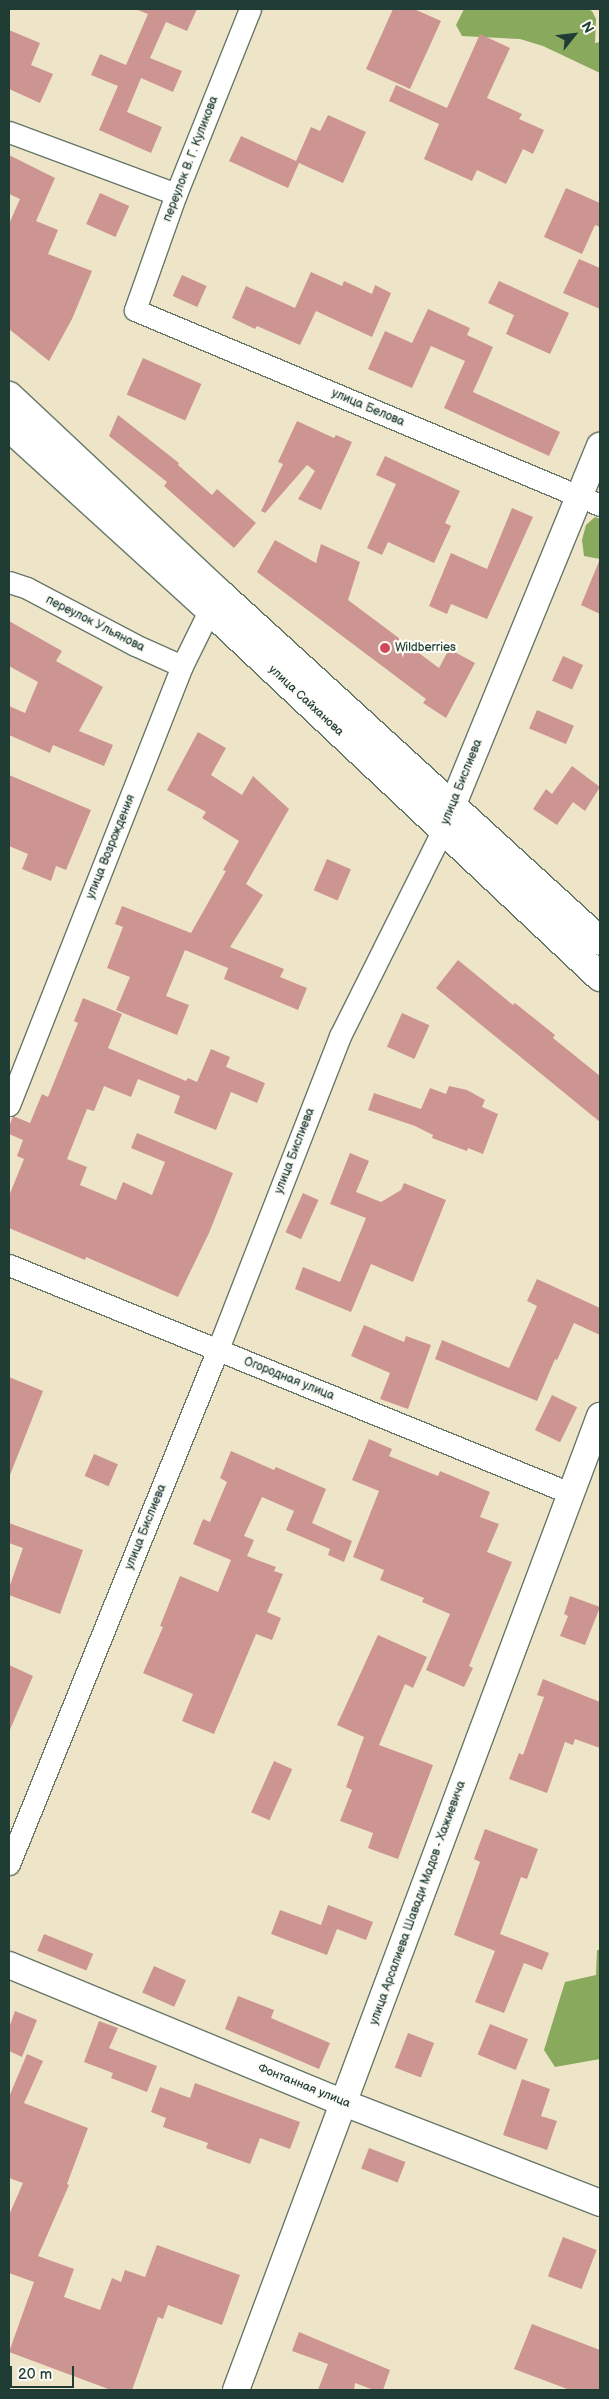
<!DOCTYPE html>
<meta charset="utf-8">
<style>
body{margin:0}
#map{position:relative;width:609px;height:2399px;overflow:hidden;background:#eee5c8;font-family:"Balsamiq Sans",sans-serif}
div>[style]{position:absolute}
.forest>*{inset:0;background:#89a95c}
.building>*{inset:0;background:#cd9591;transform-origin:0 0}
.roads{filter:drop-shadow(1px 0 #677868) drop-shadow(-1px 0 #677868) drop-shadow(0 1px #677868) drop-shadow(0 -1px #677868)}
.minor>*{height:21px;margin:-10.5px;padding:0 10.5px;transform-origin:10.5px;border-radius:10.5px;background:#fff}
.tertiary>*{height:26px;margin:-13px;padding:0 13px;transform-origin:13px;border-radius:13px;background:#fff}
.primary>*{height:28px;margin:-14px;padding:0 14px;transform-origin:14px;border-radius:14px;background:#fff}
.dots>*{width:14px;height:14px;translate:-50% -50%;box-sizing:border-box;border:2px solid #fdfcf7;border-radius:50%}
span{translate:-50% -50%;white-space:nowrap;text-align:center;line-height:1.15;-webkit-text-stroke:4.5px #fdfcf7;paint-order:stroke}
.street-label{font-size:12px;color:#1f3d34}
.poi-label{font-size:12px;color:#1f3d34}
.left{translate:0 -50%;text-align:left}
.frame{position:absolute;inset:0;border:10px solid #1f3d34;pointer-events:none}
.north{position:absolute;left:549px;top:10px;width:50px;height:50px;-webkit-text-stroke:4px #fdfcf7;paint-order:stroke;rotate:61deg;font-size:14px;font-weight:700;line-height:20px;text-align:center;color:#1f3d34}
.north::after{content:'';display:block;margin:auto;width:18px;height:22px;background:#1f3d34;clip-path:polygon(50% 0,100% 100%,50% 72%,0 100%)}
.scale{position:absolute;left:10px;top:2366px;width:64px;height:22px;box-sizing:border-box;border:2px solid #1f3d34;border-top:0;padding-left:6px;font-size:15px;line-height:18px;white-space:nowrap;color:#1f3d34;-webkit-text-stroke:4px #fdfcf7;paint-order:stroke}
</style>
<div id="map">
<div class="forest">
<div style="clip-path:polygon(464px 9px,587px 9px,592px 11px,596px 19px,595px 43px,600px 42px,600px 73px,543px 46px,520px 39px,462px 36px,456px 25px)"></div>
<div style="clip-path:polygon(595px 517px,600px 519px,600px 559px,584px 556px,582px 540px,586px 525px)"></div>
<div style="clip-path:polygon(597px 1950px,600px 1950px,600px 2059px,555px 2067px,544px 2050px,565px 1982px,596px 1975px)"></div>
</div>
<div class="building">
<div style="clip-path:polygon(135px 9px,197px 9px,187px 31px,166px 22px,150px 58px,182px 71px,173px 92px,141px 78px,127px 112px,162px 127px,151px 153px,99px 130px,118px 86px,91px 75px,100px 54px,126px 65px,148px 14px)"></div>
<div style="clip-path:polygon(393px 9px,414px 9px,441px 21px,410px 89px,366px 69px)"></div>
<div style="clip-path:polygon(9px 30px,40px 43px,31px 65px,53px 74px,40px 103px,9px 89px)"></div>
<div style="clip-path:polygon(480px 34px,510px 48px,487px 98px,522px 114px,519px 119px,544px 130px,533px 154px,523px 149px,506px 184px,477px 170px,472px 181px,424px 159px,439px 124px,389px 101px,396px 85px,447px 108px)"></div>
<div style="clip-path:polygon(328px 115px,366px 132px,343px 183px,299px 163px,288px 188px,229px 161px,241px 136px,296px 161px,311px 127px,320px 131px)"></div>
<div style="clip-path:polygon(9px 155px,55px 178px,36px 221px,58px 230px,48px 254px,92px 271px,72px 319px,49px 361px,9px 329px,9px 224px,20px 199px,9px 194px)"></div>
<div style="clip-path:polygon(566px 188px,600px 203px,600px 227px,595px 225px,582px 254px,544px 237px)"></div>
<div style="left:100px;top:193px;width:32px;height:34px;rotate:24deg"></div>
<div style="clip-path:polygon(579px 259px,600px 268px,600px 309px,563px 293px)"></div>
<div style="clip-path:polygon(311px 272px,342px 286px,344px 281px,372px 294px,375px 285px,391px 293px,372px 337px,316px 311px,300px 345px,257px 326px,255px 329px,232px 318px,246px 286px,295px 308px)"></div>
<div style="left:182px;top:275px;width:27px;height:23px;rotate:24deg"></div>
<div style="clip-path:polygon(499px 281px,569px 313px,550px 354px,506px 334px,514px 315px,488px 303px)"></div>
<div style="clip-path:polygon(428px 309px,470px 328px,467px 335px,493px 347px,473px 392px,560px 432px,549px 456px,444px 408px,465px 361px,431px 346px,412px 388px,368px 369px,385px 331px,412px 343px)"></div>
<div style="left:143px;top:358px;width:64px;height:40px;rotate:24deg"></div>
<div style="clip-path:polygon(118px 415px,179px 463px,178px 465px,212px 495px,217px 489px,256px 523px,234px 548px,164px 486px,167px 482px,109px 436px)"></div>
<div style="clip-path:polygon(297px 421px,334px 438px,336px 435px,352px 442px,321px 510px,298px 499px,315px 471px,307px 465px,265px 513px,261px 511px,283px 464px,278px 462px)"></div>
<div style="clip-path:polygon(385px 456px,460px 491px,445px 523px,451px 526px,434px 563px,388px 542px,382px 555px,367px 548px,396px 484px,376px 475px)"></div>
<div style="clip-path:polygon(512px 508px,533px 517px,487px 619px,451px 604px,447px 614px,429px 606px,451px 553px,487px 569px)"></div>
<div style="clip-path:polygon(275px 540px,316px 563px,321px 544px,360px 562px,348px 600px,439px 668px,449px 649px,475px 663px,446px 718px,423px 703px,426px 699px,257px 572px)"></div>
<div style="clip-path:polygon(600px 559px,600px 614px,581px 605px)"></div>
<div style="clip-path:polygon(9px 621px,62px 651px,56px 661px,103px 687px,79px 731px,113px 745px,104px 766px,53px 745px,50px 753px,9px 735px,9px 706px,25px 713px,38px 682px,9px 666px)"></div>
<div style="left:563px;top:656px;width:22px;height:27px;rotate:24deg"></div>
<div style="left:537px;top:710px;width:40px;height:20px;rotate:23deg"></div>
<div style="clip-path:polygon(198px 732px,226px 748px,211px 775px,242px 795px,253px 776px,289px 809px,246px 884px,263px 895px,230px 947px,284px 969px,280px 977px,307px 988px,298px 1010px,224px 979px,228px 968px,185px 950px,166px 996px,189px 1005px,177px 1035px,116px 1010px,130px 977px,107px 968px,123px 927px,115px 924px,122px 906px,191px 933px,226px 871px,223px 870px,239px 841px,202px 818px,206px 812px,167px 790px)"></div>
<div style="clip-path:polygon(572px 766px,600px 787px,585px 811px,573px 802px,557px 825px,533px 809px,546px 789px,552px 794px)"></div>
<div style="clip-path:polygon(9px 775px,91px 810px,66px 870px,56px 866px,51px 881px,22px 869px,28px 854px,9px 846px)"></div>
<div style="left:327px;top:859px;width:26px;height:34px;rotate:23deg"></div>
<div style="clip-path:polygon(458px 960px,513px 1005px,515px 1003px,555px 1035px,553px 1038px,600px 1076px,600px 1122px,436px 988px)"></div>
<div style="clip-path:polygon(83px 998px,122px 1014px,108px 1048px,186px 1081px,188px 1078px,197px 1082px,211px 1049px,230px 1057px,226px 1067px,265px 1083px,257px 1103px,231px 1092px,216px 1130px,174px 1113px,180px 1096px,138px 1079px,131px 1097px,104px 1086px,94px 1111px,87px 1109px,67px 1159px,87px 1167px,80px 1185px,116px 1200px,123px 1182px,152px 1195px,165px 1162px,131px 1148px,137px 1133px,233px 1173px,209px 1233px,178px 1297px,86px 1257px,85px 1260px,9px 1228px,9px 1196px,24px 1159px,17px 1156px,23px 1140px,9px 1134px,9px 1127px,13px 1116px,30px 1123px,42px 1094px,48px 1097px,78px 1023px,74px 1021px)"></div>
<div style="left:402px;top:1013px;width:30px;height:37px;rotate:24deg"></div>
<div style="clip-path:polygon(449px 1086px,467px 1090px,485px 1100px,482px 1107px,498px 1114px,483px 1154px,468px 1148px,467px 1151px,432px 1138px,433px 1135px,415px 1126px,368px 1110px,374px 1093px,421px 1109px,430px 1088px,446px 1094px)"></div>
<div style="clip-path:polygon(350px 1153px,369px 1161px,356px 1192px,381px 1202px,401px 1190px,404px 1183px,446px 1200px,413px 1282px,371px 1264px,351px 1312px,295px 1289px,303px 1267px,340px 1282px,366px 1218px,330px 1204px)"></div>
<div style="left:303px;top:1193px;width:17px;height:43px;rotate:24deg"></div>
<div style="clip-path:polygon(537px 1279px,600px 1308px,600px 1335px,574px 1323px,557px 1360px,555px 1359px,537px 1401px,435px 1359px,442px 1340px,509px 1368px,537px 1306px,527px 1301px)"></div>
<div style="clip-path:polygon(364px 1325px,404px 1342px,406px 1336px,431px 1345px,408px 1409px,380px 1399px,390px 1373px,351px 1356px)"></div>
<div style="clip-path:polygon(9px 1377px,43px 1391px,10px 1475px,9px 1475px)"></div>
<div style="left:552px;top:1395px;width:28px;height:39px;rotate:26deg"></div>
<div style="clip-path:polygon(369px 1439px,392px 1449px,389px 1456px,438px 1476px,440px 1471px,490px 1492px,480px 1517px,499px 1524px,487px 1552px,512px 1562px,469px 1666px,473px 1668px,464px 1687px,426px 1670px,450px 1614px,422px 1602px,424px 1598px,380px 1580px,384px 1570px,353px 1557px,379px 1491px,352px 1480px)"></div>
<div style="clip-path:polygon(231px 1451px,274px 1470px,276px 1467px,326px 1489px,312px 1523px,352px 1541px,344px 1562px,328px 1555px,330px 1549px,286px 1530px,294px 1511px,262px 1497px,244px 1536px,254px 1540px,247px 1556px,276px 1567px,274px 1571px,283px 1574px,267px 1612px,281px 1618px,272px 1640px,256px 1634px,214px 1734px,182px 1721px,193px 1694px,143px 1673px,163px 1627px,160px 1626px,180px 1576px,218px 1592px,231px 1560px,193px 1544px,203px 1519px,210px 1522px,227px 1482px,220px 1478px)"></div>
<div style="left:94px;top:1454px;width:26px;height:24px;rotate:23deg"></div>
<div style="clip-path:polygon(9px 1523px,83px 1550px,60px 1614px,9px 1595px,9px 1588px,23px 1548px,9px 1543px)"></div>
<div style="clip-path:polygon(570px 1596px,600px 1607px,585px 1645px,560px 1636px,568px 1616px,564px 1614px)"></div>
<div style="clip-path:polygon(378px 1635px,427px 1657px,413px 1688px,405px 1684px,379px 1745px,433px 1765px,398px 1859px,368px 1848px,373px 1833px,340px 1821px,352px 1790px,346px 1787px,364px 1737px,337px 1725px)"></div>
<div style="clip-path:polygon(9px 1665px,33px 1676px,9px 1732px)"></div>
<div style="clip-path:polygon(543px 1679px,600px 1702px,600px 1748px,575px 1739px,573px 1745px,565px 1742px,547px 1793px,509px 1779px,519px 1753px,523px 1755px,544px 1697px,537px 1695px)"></div>
<div style="left:274px;top:1761px;width:20px;height:56px;rotate:24deg"></div>
<div style="clip-path:polygon(485px 1829px,538px 1849px,527px 1879px,521px 1877px,500px 1934px,549px 1953px,542px 1970px,524px 1963px,504px 2013px,475px 2002px,495px 1951px,454px 1935px,480px 1862px,474px 1859px)"></div>
<div style="clip-path:polygon(328px 1905px,373px 1922px,366px 1940px,337px 1929px,327px 1955px,271px 1934px,280px 1910px,321px 1925px)"></div>
<div style="left:44px;top:1934px;width:53px;height:18px;rotate:22deg"></div>
<div style="left:154px;top:1966px;width:35px;height:29px;rotate:24deg"></div>
<div style="clip-path:polygon(238px 1996px,274px 2010px,271px 2018px,330px 2043px,319px 2069px,225px 2029px)"></div>
<div style="clip-path:polygon(15px 2011px,37px 2020px,22px 2057px,9px 2051px,9px 2028px)"></div>
<div style="clip-path:polygon(99px 2021px,118px 2028px,109px 2048px,157px 2066px,147px 2092px,111px 2078px,113px 2073px,84px 2062px)"></div>
<div style="left:490px;top:2024px;width:41px;height:33px;rotate:22deg"></div>
<div style="left:408px;top:2033px;width:28px;height:37px;rotate:21deg"></div>
<div style="clip-path:polygon(27px 2054px,43px 2061px,24px 2103px,88px 2128px,67px 2184px,69px 2185px,38px 2256px,74px 2269px,64px 2297px,100px 2310px,112px 2278px,121px 2282px,125px 2270px,145px 2277px,157px 2245px,240px 2275px,222px 2325px,168px 2305px,163px 2319px,158px 2317px,132px 2390px,111px 2390px,9px 2352px,34px 2282px,9px 2273px,9px 2215px,23px 2183px,9px 2178px,9px 2097px)"></div>
<div style="clip-path:polygon(522px 2079px,550px 2089px,541px 2116px,557px 2121px,547px 2150px,503px 2135px)"></div>
<div style="clip-path:polygon(195px 2083px,300px 2122px,290px 2149px,260px 2138px,250px 2164px,206px 2148px,208px 2143px,163px 2127px,166px 2118px,151px 2112px,160px 2087px,190px 2098px)"></div>
<div style="left:369px;top:2148px;width:39px;height:22px;rotate:21deg"></div>
<div style="left:563px;top:2237px;width:36px;height:42px;rotate:21deg"></div>
<div style="clip-path:polygon(532px 2324px,600px 2350px,600px 2390px,570px 2390px,514px 2369px)"></div>
<div style="clip-path:polygon(299px 2332px,390px 2370px,383px 2390px,374px 2390px,355px 2383px,354px 2390px,318px 2390px,328px 2364px,292px 2351px)"></div>
</div>
<div class="roads">
<div class="minor">
<div style="left:250px;top:9px;width:199px;rotate:111.8deg"></div>
<div style="left:176px;top:194px;width:123px;rotate:109.5deg"></div>
<div style="left:135px;top:310px;width:504px;rotate:22.75deg"></div>
<div style="left:9px;top:132px;width:178px;rotate:20.4deg"></div>
<div style="left:9px;top:582px;width:19px;rotate:18deg"></div>
<div style="left:27px;top:588px;width:122px;rotate:27.8deg"></div>
<div style="left:135px;top:645px;width:51px;rotate:24.1deg"></div>
<div style="left:9px;top:1105px;width:472px;rotate:-68.5deg"></div>
<div style="left:182px;top:666px;width:77px;rotate:-63.8deg"></div>
<div style="left:9px;top:1265px;width:606px;rotate:22.12deg"></div>
<div style="left:9px;top:1864px;width:556px;rotate:-67.91deg"></div>
<div style="left:218px;top:1349px;width:336px;rotate:-68.7deg"></div>
<div style="left:340px;top:1036px;width:231px;rotate:-63.5deg"></div>
</div>
<div class="tertiary">
<div style="left:444px;top:826px;width:411px;rotate:-67.7deg"></div>
<div style="left:9px;top:1965px;width:362px;rotate:22.4deg"></div>
<div style="left:344px;top:2103px;width:275px;rotate:21.3deg"></div>
<div style="left:236px;top:2390px;width:1040px;rotate:-69.51deg"></div>
</div>
<div class="primary">
<div style="left:9px;top:396px;width:287px;rotate:43.2deg"></div>
<div style="left:218px;top:592px;width:517px;rotate:42.42deg"></div>
<div style="left:9px;top:427px;width:273px;rotate:42.3deg"></div>
<div style="left:211px;top:611px;width:534px;rotate:43.26deg"></div>
</div>
</div>
<div class="dots">
<div style="left:385px;top:648px;background:#d1495b"></div>
</div>
<div class="street-label">
<span style="left:191px;top:159px;rotate:-69deg">переулок В. Г. Куликова</span>
<span style="left:368px;top:408px;rotate:23deg">улица Белова</span>
<span style="left:95px;top:624px;rotate:27deg">переулок Ульянова</span>
<span style="left:306px;top:701px;rotate:43deg">улица Сайханова</span>
<span style="left:462px;top:782px;rotate:-68deg">улица Бислиева</span>
<span style="left:111px;top:847px;rotate:-68deg">улица Возрождения</span>
<span style="left:295px;top:1151px;rotate:-69deg">улица Бислиева</span>
<span style="left:289px;top:1379px;rotate:22deg">Огородная улица</span>
<span style="left:146px;top:1527px;rotate:-68deg">улица Бислиева</span>
<span style="left:418px;top:1903px;rotate:-70deg">улица Арсалиева Шавади Мадов - Хажиевича</span>
<span style="left:304px;top:2086px;rotate:22deg">Фонтанная улица</span>
</div>
<div class="poi-label">
<span class="left" style="left:395px;top:648px">Wildberries</span>
</div>
<div class="frame"></div>
<div class="north">N</div>
<div class="scale">20 m</div>
</div>
